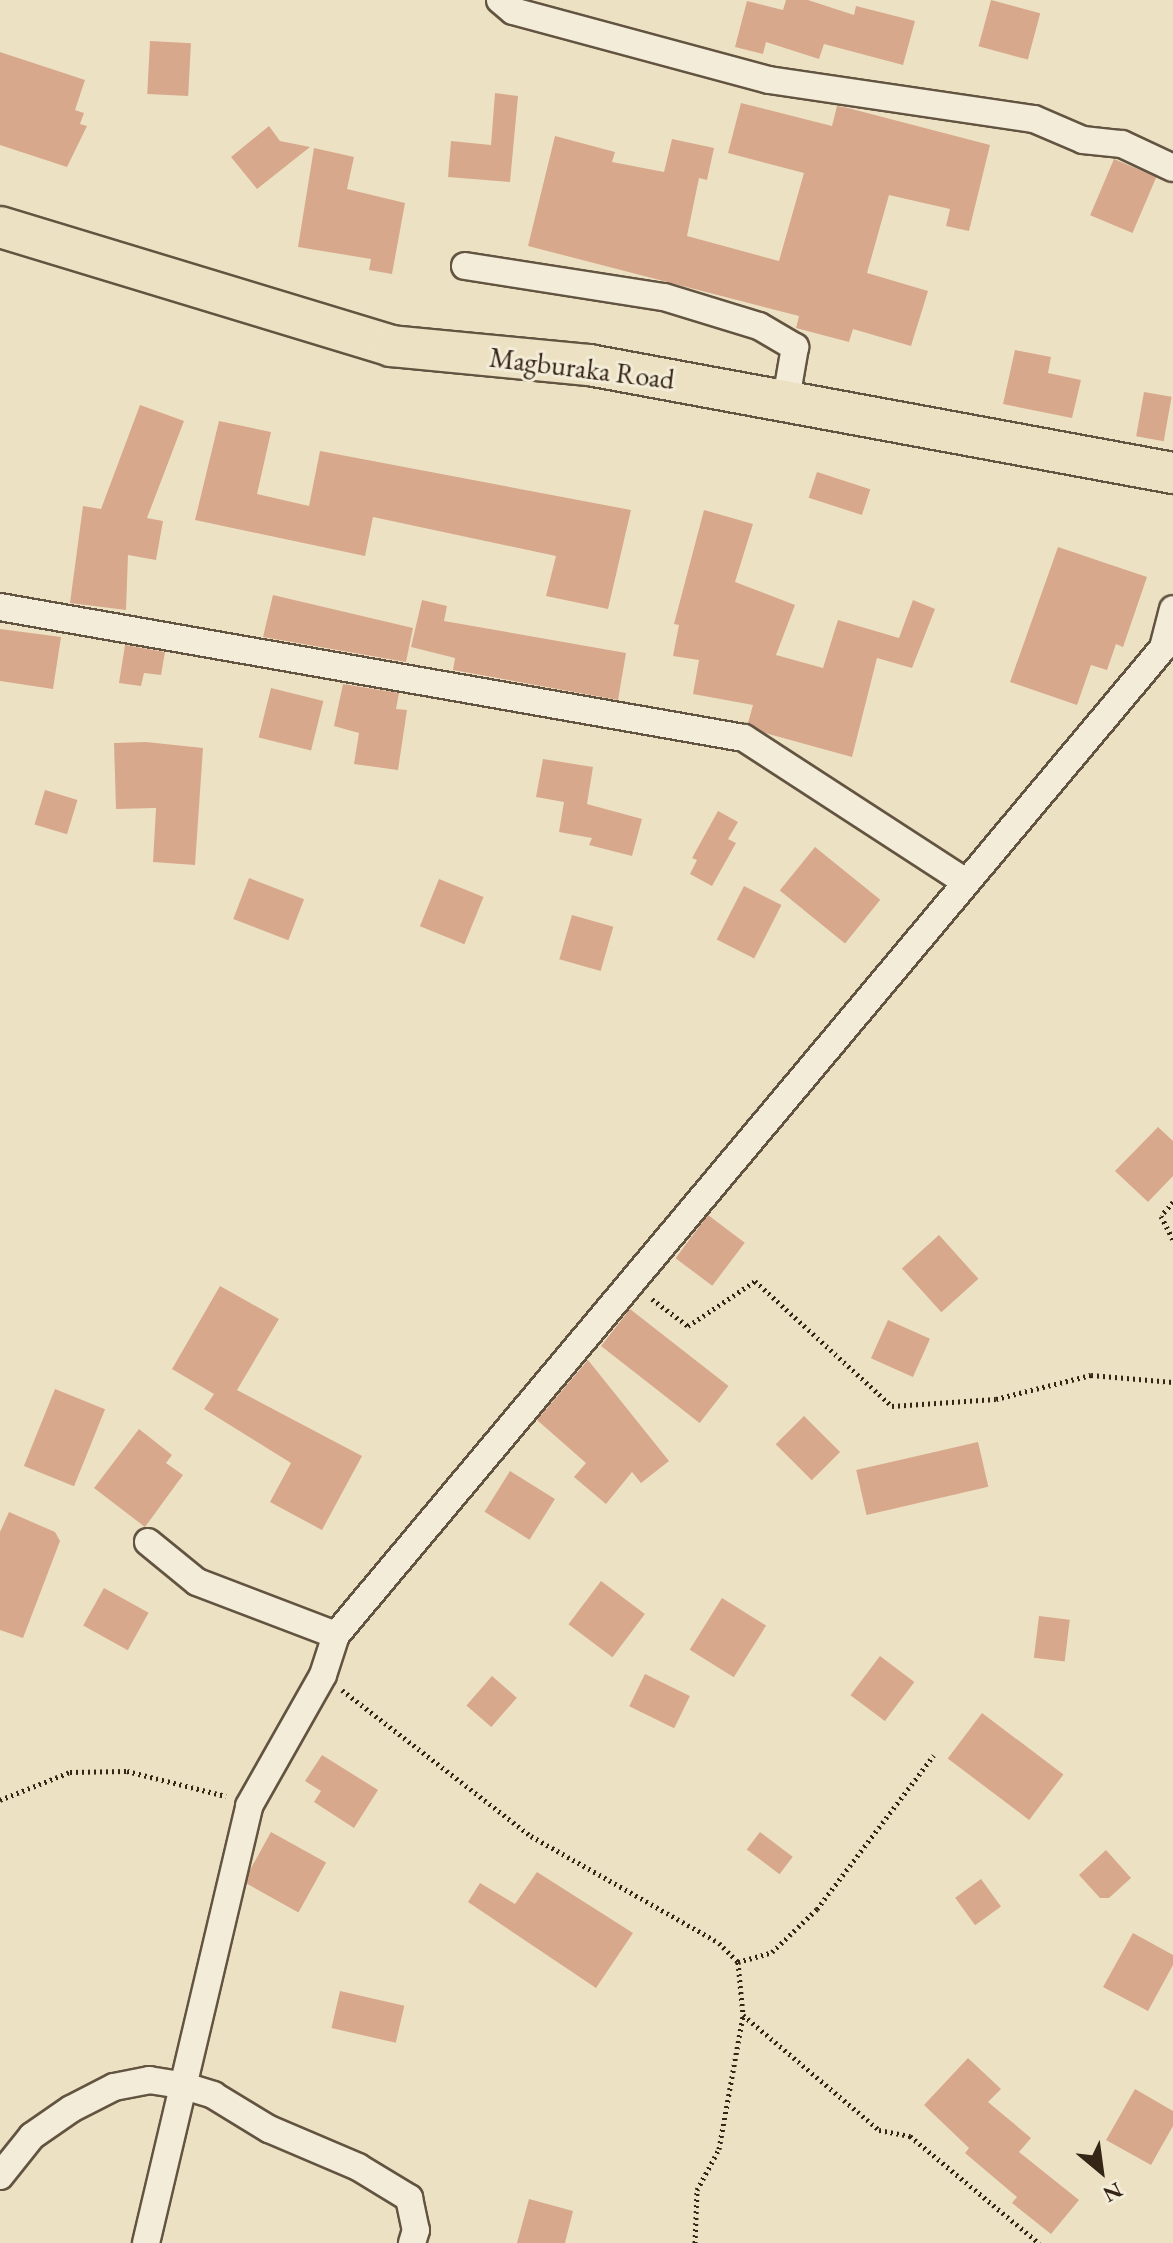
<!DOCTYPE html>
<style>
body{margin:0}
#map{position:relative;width:1173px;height:2243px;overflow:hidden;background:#ece2c3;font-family:"EB Garamond",serif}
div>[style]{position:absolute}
.building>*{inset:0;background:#d8a88d;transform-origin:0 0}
.path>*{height:5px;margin-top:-2.5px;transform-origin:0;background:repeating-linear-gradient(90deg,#352516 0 2px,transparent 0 6px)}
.roads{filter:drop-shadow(2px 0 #635441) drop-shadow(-2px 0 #635441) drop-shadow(0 2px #635441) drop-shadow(0 -2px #635441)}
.minor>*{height:26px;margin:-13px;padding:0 13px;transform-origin:13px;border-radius:13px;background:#f3ecd8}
.primary>*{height:40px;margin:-20px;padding:0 20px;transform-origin:20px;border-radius:20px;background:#ece2c3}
span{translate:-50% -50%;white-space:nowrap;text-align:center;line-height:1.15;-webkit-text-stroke:6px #f3ecd8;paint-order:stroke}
.street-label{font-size:28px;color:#352516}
.north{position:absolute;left:1061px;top:2131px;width:80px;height:80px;-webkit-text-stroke:6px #f3ecd8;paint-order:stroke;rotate:151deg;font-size:22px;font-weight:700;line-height:32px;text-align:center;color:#352516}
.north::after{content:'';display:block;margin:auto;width:28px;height:36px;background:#352516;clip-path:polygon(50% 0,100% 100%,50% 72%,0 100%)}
</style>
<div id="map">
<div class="building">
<div style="clip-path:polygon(786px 0,808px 0,854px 15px,856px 6px,915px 21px,903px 65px,824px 44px,819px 59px,766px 42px,763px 54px,735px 47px,747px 1px,783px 10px)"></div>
<div style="left:991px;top:0;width:51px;height:48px;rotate:15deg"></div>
<div style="left:150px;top:41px;width:41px;height:53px;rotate:3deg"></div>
<div style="clip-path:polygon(0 52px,85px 80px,75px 110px,84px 113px,80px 124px,87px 126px,67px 167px,0 145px)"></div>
<div style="clip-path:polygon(495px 93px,518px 96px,510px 182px,448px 177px,451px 141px,491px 145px)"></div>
<div style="clip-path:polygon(741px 103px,832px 126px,837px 106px,848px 108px,990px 145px,969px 231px,946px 226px,950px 209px,889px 195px,867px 273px,928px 291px,911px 346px,853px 329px,849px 342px,796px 328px,799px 316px,528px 246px,555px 136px,615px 152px,612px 162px,664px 172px,672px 139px,714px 148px,707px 180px,699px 178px,687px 236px,779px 261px,804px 173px,728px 153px)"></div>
<div style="clip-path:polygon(269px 126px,280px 141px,310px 147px,257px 189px,231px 157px)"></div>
<div style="clip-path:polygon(314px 148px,354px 157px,347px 189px,405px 203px,392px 274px,369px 270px,371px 259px,298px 247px)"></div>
<div style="left:1114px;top:159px;width:46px;height:61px;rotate:23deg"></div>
<div style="clip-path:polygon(1015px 350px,1051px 357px,1048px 373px,1081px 380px,1072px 418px,1003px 404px)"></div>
<div style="left:1144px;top:392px;width:28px;height:45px;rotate:10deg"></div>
<div style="clip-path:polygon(140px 405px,184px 421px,147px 518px,163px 521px,156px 560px,128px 555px,126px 610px,70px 603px,83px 506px,101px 509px)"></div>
<div style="clip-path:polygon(219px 421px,271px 432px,257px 494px,309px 506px,320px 451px,631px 510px,608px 609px,546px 596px,556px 556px,373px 517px,365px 556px,195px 520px)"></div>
<div style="left:817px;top:472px;width:56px;height:27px;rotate:18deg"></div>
<div style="clip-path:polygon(704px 510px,753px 524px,735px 582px,795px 605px,776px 655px,823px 668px,838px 620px,899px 638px,913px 600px,935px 609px,912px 668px,877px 658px,852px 757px,765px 733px,748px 723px,753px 705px,693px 694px,699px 660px,673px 656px,679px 625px,674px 624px)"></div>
<div style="clip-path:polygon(1058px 547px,1147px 577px,1123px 647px,1116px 644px,1107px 670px,1091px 665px,1077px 705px,1010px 682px)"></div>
<div style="clip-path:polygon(273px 595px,413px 628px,406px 662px,263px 637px)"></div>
<div style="clip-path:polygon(422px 600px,447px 606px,444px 621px,626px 653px,618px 700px,453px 670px,455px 658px,411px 647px)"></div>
<div style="clip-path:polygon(0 629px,61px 637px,53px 689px,0 681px)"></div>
<div style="clip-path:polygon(125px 645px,165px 652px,161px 675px,144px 673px,141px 686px,119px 683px)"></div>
<div style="clip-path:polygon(343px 684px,399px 693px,396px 709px,407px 710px,398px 770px,354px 764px,359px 733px,334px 726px)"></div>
<div style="left:271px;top:688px;width:54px;height:51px;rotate:14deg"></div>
<div style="clip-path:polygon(146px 742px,203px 748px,195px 865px,153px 862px,156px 808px,116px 809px,114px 743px)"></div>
<div style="clip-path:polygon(543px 759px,593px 767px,587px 804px,642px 819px,632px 856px,589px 845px,592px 838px,559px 832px,564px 802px,536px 797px)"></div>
<div style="left:45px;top:790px;width:34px;height:36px;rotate:17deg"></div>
<div style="clip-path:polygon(718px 811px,738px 822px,728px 839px,736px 843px,712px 886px,690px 874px,697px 860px,692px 858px)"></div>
<div style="left:815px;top:847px;width:84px;height:56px;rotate:39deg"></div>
<div style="left:249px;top:878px;width:59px;height:44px;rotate:21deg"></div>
<div style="left:439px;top:879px;width:48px;height:51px;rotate:22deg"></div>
<div style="left:744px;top:886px;width:42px;height:60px;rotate:27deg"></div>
<div style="left:572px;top:915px;width:43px;height:46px;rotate:16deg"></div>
<div style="clip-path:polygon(1158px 1127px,1173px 1141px,1173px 1176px,1148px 1202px,1115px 1171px)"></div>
<div style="left:708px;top:1215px;width:46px;height:54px;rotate:37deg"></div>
<div style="left:939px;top:1235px;width:59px;height:50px;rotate:48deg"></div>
<div style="clip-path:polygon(220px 1286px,279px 1319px,237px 1390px,362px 1456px,322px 1530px,270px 1502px,291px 1463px,204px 1409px,214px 1394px,172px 1369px)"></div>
<div style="left:630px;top:1309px;width:125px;height:47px;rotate:38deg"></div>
<div style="left:888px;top:1320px;width:46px;height:42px;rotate:24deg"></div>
<div style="clip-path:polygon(588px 1360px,669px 1461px,641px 1483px,632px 1472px,606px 1504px,574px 1477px,586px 1463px,537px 1420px)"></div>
<div style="left:55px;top:1389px;width:54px;height:83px;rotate:22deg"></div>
<div style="left:804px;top:1416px;width:51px;height:40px;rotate:45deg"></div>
<div style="clip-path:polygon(139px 1429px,172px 1455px,166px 1463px,183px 1475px,145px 1527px,94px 1488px)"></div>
<div style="left:978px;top:1442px;width:46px;height:125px;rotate:77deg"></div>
<div style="left:510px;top:1471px;width:53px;height:48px;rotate:32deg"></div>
<div style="clip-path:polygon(9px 1512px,55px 1532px,60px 1541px,23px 1638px,0 1630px,0 1532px)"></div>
<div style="left:601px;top:1581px;width:55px;height:54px;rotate:37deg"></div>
<div style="left:104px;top:1588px;width:51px;height:43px;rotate:29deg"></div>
<div style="left:722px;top:1598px;width:52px;height:61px;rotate:32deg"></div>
<div style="left:1039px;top:1616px;width:31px;height:42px;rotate:7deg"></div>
<div style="left:880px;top:1656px;width:43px;height:49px;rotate:37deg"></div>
<div style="left:645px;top:1674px;width:50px;height:36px;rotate:26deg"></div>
<div style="left:492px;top:1676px;width:33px;height:39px;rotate:41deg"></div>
<div style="left:982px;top:1713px;width:102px;height:57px;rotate:37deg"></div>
<div style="clip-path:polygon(322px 1755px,378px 1790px,354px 1828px,314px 1802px,321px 1791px,305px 1781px)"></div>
<div style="left:271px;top:1832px;width:63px;height:57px;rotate:29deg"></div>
<div style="left:760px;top:1832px;width:41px;height:22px;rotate:37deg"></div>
<div style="clip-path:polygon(1106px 1850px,1131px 1878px,1109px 1898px,1100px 1898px,1079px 1875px)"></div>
<div style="clip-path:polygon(537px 1872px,633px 1933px,596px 1988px,468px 1902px,480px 1883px,515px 1904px)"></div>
<div style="left:981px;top:1879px;width:34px;height:32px;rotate:54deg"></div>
<div style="clip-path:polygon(1133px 1933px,1173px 1955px,1173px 1965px,1148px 2011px,1103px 1987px)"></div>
<div style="left:340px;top:1991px;width:66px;height:38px;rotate:13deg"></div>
<div style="clip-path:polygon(968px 2058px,1001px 2089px,988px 2102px,1031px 2138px,1019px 2152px,1079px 2200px,1051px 2234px,1012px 2203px,1017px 2197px,965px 2153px,969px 2148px,924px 2105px)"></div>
<div style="clip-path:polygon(1135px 2089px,1173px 2111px,1173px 2126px,1151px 2165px,1106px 2140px)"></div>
<div style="clip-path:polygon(529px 2199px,573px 2211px,565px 2243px,517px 2243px)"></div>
</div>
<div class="path">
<div style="left:1173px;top:1202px;width:18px;rotate:131deg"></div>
<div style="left:1161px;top:1216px;width:27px;rotate:63deg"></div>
<div style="left:652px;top:1299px;width:45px;rotate:36.9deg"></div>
<div style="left:688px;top:1326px;width:81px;rotate:-33.9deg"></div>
<div style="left:755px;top:1281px;width:185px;rotate:42.4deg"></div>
<div style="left:892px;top:1406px;width:104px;rotate:-3.9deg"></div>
<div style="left:996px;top:1399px;width:98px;rotate:-14.2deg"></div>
<div style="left:1091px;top:1375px;width:82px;rotate:4.9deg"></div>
<div style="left:342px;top:1690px;width:239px;rotate:37.7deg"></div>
<div style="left:531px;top:1836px;width:216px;rotate:29.6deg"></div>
<div style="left:719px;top:1943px;width:27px;rotate:45deg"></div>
<div style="left:738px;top:1962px;width:53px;rotate:84.6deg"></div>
<div style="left:743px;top:2015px;width:178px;rotate:40.2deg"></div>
<div style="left:879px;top:2130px;width:32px;rotate:11deg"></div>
<div style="left:910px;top:2136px;width:168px;rotate:39.7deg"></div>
<div style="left:0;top:1800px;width:75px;rotate:-21.8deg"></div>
<div style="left:70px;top:1772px;width:57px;rotate:-1deg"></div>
<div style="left:127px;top:1771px;width:102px;rotate:14.2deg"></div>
<div style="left:738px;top:1962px;width:35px;rotate:-16deg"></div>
<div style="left:772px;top:1952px;width:62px;rotate:-43.7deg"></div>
<div style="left:817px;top:1909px;width:193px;rotate:-52.8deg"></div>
<div style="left:695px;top:2243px;width:53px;rotate:-87.8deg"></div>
<div style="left:697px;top:2190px;width:47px;rotate:-61.8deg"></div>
<div style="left:719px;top:2149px;width:135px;rotate:-79.8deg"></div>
</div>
<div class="roads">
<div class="minor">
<div style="left:500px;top:0;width:17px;rotate:40deg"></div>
<div style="left:513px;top:11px;width:265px;rotate:15.1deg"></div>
<div style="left:769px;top:80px;width:268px;rotate:8.4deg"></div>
<div style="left:1034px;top:119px;width:53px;rotate:23.2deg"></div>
<div style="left:1083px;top:140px;width:39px;rotate:6deg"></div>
<div style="left:1122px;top:144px;width:56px;rotate:25.2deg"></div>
<div style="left:465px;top:266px;width:201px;rotate:8.9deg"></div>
<div style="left:664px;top:297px;width:99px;rotate:17deg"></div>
<div style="left:759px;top:326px;width:42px;rotate:30.3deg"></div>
<div style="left:795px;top:347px;width:53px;rotate:99.8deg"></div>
<div style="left:0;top:607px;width:755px;rotate:9.99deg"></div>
<div style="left:744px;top:738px;width:262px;rotate:33deg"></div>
<div style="left:148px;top:1542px;width:63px;rotate:39.2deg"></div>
<div style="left:197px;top:1582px;width:149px;rotate:20.9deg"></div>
<div style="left:0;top:2176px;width:51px;rotate:-51.3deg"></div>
<div style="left:32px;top:2136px;width:47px;rotate:-34.7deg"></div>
<div style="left:71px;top:2109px;width:48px;rotate:-27.1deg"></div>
<div style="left:114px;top:2087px;width:36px;rotate:-11deg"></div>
<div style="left:149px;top:2080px;width:32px;rotate:9deg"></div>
<div style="left:181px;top:2085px;width:34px;rotate:17deg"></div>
<div style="left:213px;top:2095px;width:66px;rotate:31.3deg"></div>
<div style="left:269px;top:2129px;width:97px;rotate:23.1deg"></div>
<div style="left:358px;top:2167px;width:60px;rotate:31.3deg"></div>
<div style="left:409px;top:2198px;width:33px;rotate:78deg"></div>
<div style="left:416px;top:2230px;width:14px;rotate:107deg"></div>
<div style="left:146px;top:2243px;width:449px;rotate:-76.7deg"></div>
<div style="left:249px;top:1806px;width:150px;rotate:-60.5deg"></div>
<div style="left:323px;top:1675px;width:42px;rotate:-72deg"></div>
<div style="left:336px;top:1635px;width:1288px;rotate:-50.04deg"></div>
<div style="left:1163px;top:648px;width:40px;rotate:-75.6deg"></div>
</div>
<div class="primary">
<div style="left:0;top:227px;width:409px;rotate:16.9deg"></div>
<div style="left:391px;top:346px;width:199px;rotate:5.5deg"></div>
<div style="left:589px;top:365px;width:594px;rotate:10.48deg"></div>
</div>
</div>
<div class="street-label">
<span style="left:582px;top:368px;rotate:7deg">Magburaka Road</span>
</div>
<div class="north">N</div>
</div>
